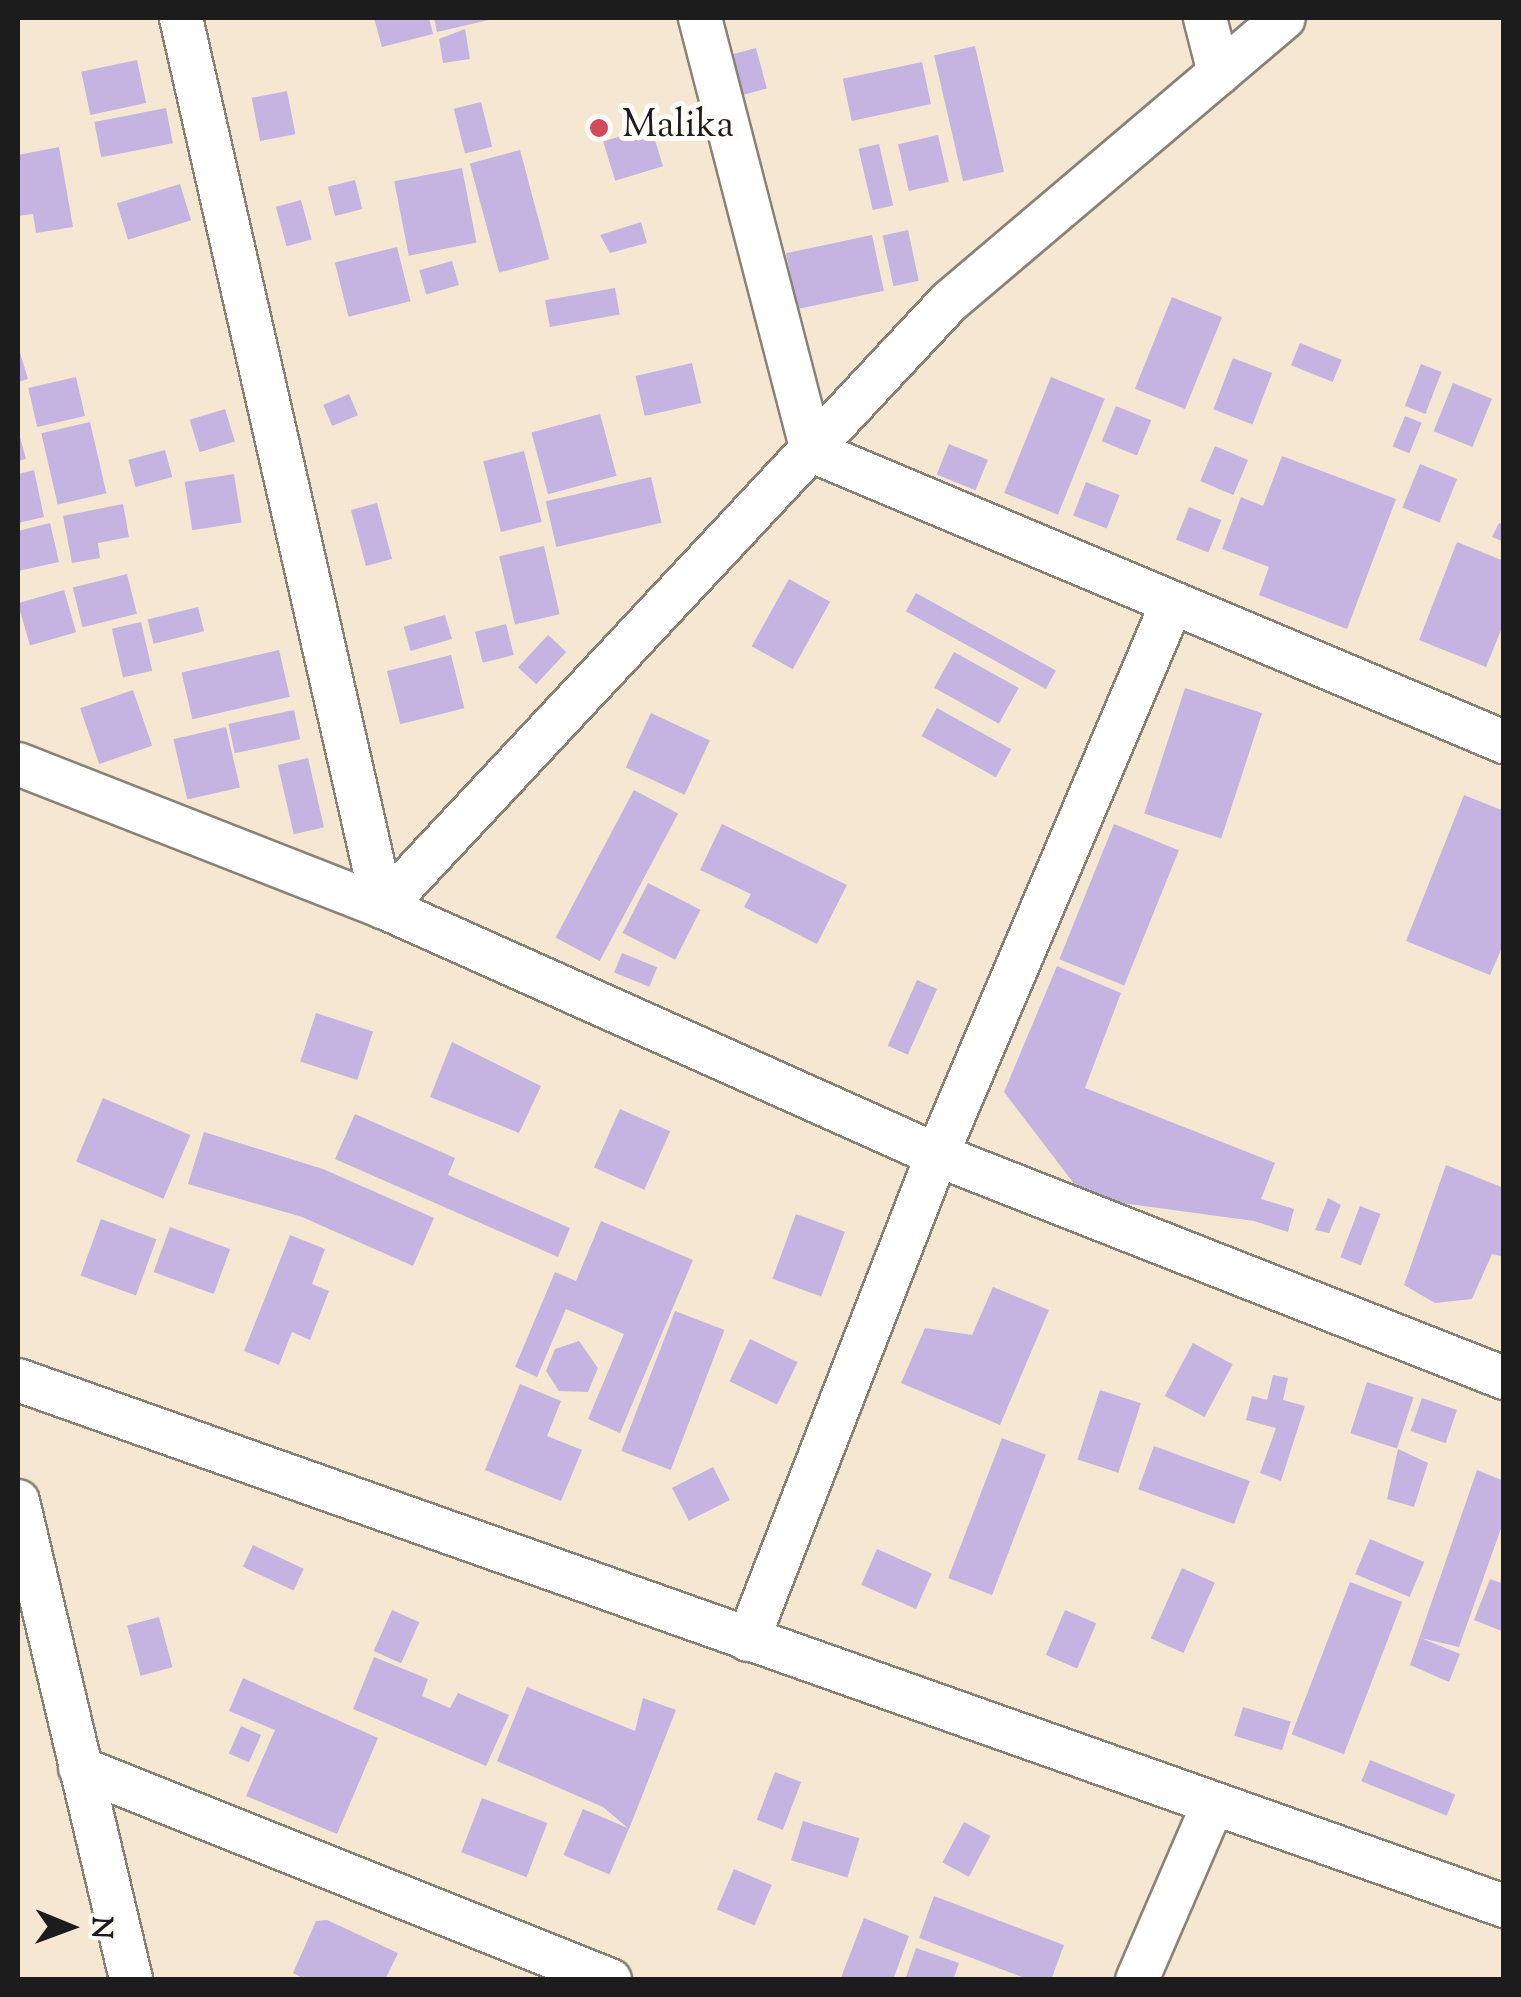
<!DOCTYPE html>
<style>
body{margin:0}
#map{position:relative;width:1521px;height:1997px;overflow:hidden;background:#f6e7d2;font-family:"Sorts Mill Goudy",serif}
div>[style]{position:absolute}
.building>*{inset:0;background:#c5b4e1;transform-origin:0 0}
.roads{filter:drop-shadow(2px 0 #898277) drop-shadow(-2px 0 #898277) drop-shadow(0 2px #898277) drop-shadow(0 -2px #898277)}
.street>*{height:42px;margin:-21px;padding:0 21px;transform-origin:21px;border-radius:21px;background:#fff}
.dots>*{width:28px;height:28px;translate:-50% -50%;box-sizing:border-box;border:5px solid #fdfcf7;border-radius:50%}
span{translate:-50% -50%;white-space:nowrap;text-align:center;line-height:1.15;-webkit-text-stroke:10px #fdfcf7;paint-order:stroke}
.poi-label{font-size:38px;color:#1c1c1c}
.left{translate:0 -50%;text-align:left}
.frame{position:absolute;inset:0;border:20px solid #1c1c1c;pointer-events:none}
.north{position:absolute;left:20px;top:1877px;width:100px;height:100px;-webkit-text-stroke:8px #fdfcf7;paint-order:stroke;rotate:91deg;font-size:28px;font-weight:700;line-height:40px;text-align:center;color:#1c1c1c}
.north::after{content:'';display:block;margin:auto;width:35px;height:45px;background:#1c1c1c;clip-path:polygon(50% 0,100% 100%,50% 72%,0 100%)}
</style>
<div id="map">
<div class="building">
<div style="clip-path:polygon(374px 18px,429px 18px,433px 34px,382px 47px)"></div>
<div style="clip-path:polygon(434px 18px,493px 18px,493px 19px,437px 32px)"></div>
<div style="clip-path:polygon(465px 29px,470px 59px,443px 63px,439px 39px)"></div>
<div style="left:975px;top:46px;width:129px;height:42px;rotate:77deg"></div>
<div style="left:756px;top:48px;width:42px;height:25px;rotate:75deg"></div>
<div style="left:137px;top:60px;width:44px;height:57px;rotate:78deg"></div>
<div style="left:922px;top:62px;width:43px;height:81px;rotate:78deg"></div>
<div style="left:287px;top:91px;width:44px;height:36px;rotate:79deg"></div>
<div style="left:481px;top:102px;width:46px;height:28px;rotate:76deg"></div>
<div style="left:166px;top:108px;width:36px;height:73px;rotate:79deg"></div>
<div style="left:651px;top:127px;width:41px;height:50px;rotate:73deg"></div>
<div style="left:938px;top:135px;width:48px;height:41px;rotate:77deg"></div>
<div style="left:879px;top:144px;width:63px;height:21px;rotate:77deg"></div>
<div style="clip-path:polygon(59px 147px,73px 227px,36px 233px,33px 214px,18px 216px,18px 155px)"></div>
<div style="left:520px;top:150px;width:113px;height:52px;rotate:75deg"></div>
<div style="left:462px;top:168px;width:76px;height:69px;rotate:79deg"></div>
<div style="left:355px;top:180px;width:30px;height:28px;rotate:76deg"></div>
<div style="left:180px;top:184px;width:38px;height:66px;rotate:73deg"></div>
<div style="left:301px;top:200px;width:41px;height:26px;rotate:75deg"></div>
<div style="clip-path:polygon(641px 222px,647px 243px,610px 253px,600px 235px)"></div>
<div style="left:908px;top:230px;width:52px;height:26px;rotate:78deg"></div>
<div style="left:872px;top:235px;width:57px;height:88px;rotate:78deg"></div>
<div style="left:397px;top:247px;width:56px;height:64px;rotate:76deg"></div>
<div style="left:452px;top:261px;width:25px;height:34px;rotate:74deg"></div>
<div style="left:615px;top:288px;width:27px;height:71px;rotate:80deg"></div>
<div style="left:1172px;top:297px;width:54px;height:99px;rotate:22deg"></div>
<div style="left:1300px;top:343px;width:45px;height:24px;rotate:22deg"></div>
<div style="clip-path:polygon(18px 346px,28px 379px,18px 382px)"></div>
<div style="left:1233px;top:358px;width:42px;height:55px;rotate:21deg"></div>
<div style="left:692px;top:363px;width:41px;height:58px;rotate:77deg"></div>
<div style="left:1421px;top:364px;width:22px;height:45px;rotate:21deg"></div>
<div style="left:76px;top:377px;width:40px;height:49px;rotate:77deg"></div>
<div style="left:1051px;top:377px;width:58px;height:125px;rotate:22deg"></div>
<div style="left:1453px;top:383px;width:42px;height:52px;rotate:22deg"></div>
<div style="left:349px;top:394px;width:23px;height:28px;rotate:67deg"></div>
<div style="left:1116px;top:406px;width:38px;height:38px;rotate:22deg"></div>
<div style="left:225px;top:409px;width:34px;height:37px;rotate:73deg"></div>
<div style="left:600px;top:414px;width:64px;height:71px;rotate:75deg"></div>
<div style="left:1405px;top:416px;width:18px;height:33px;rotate:22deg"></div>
<div style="left:90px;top:422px;width:73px;height:50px;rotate:77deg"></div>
<div style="clip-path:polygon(18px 430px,26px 459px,18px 461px)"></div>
<div style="left:949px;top:444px;width:42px;height:33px;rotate:22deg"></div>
<div style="left:1215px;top:446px;width:36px;height:38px;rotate:23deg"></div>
<div style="left:165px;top:450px;width:28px;height:38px;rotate:75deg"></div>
<div style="left:524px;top:451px;width:73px;height:42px;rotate:76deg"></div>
<div style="clip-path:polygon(1282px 456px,1396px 499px,1347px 629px,1259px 595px,1269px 567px,1222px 549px,1241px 497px,1263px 506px)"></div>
<div style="left:1420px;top:464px;width:40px;height:47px;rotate:22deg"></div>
<div style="clip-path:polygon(34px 470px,44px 517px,18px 523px,18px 474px)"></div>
<div style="left:234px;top:474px;width:49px;height:50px;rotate:81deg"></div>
<div style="left:651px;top:477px;width:47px;height:108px;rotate:77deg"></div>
<div style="left:1086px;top:482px;width:36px;height:36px;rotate:21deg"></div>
<div style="left:377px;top:503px;width:58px;height:27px;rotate:75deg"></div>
<div style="clip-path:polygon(123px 504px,129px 537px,98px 543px,100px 558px,72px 563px,63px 516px)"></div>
<div style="left:1189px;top:507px;width:35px;height:35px;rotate:22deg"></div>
<div style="clip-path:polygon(50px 523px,59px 562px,18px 571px,18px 531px)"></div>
<div style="clip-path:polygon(1499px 523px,1504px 525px,1504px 542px,1492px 537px)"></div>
<div style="clip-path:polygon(1457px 542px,1504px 561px,1504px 623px,1486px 667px,1419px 640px)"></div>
<div style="left:544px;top:546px;width:70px;height:46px;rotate:77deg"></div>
<div style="left:127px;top:574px;width:41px;height:56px;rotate:76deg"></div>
<div style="left:789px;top:579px;width:47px;height:77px;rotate:29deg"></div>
<div style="left:64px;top:590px;width:44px;height:48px;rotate:74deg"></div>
<div style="left:916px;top:593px;width:160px;height:21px;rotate:29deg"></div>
<div style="left:198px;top:607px;width:25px;height:52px;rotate:76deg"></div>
<div style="left:445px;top:615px;width:25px;height:43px;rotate:74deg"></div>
<div style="left:141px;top:622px;width:50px;height:30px;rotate:77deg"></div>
<div style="left:506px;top:624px;width:32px;height:32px;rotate:76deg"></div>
<div style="left:548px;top:635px;width:25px;height:44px;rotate:43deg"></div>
<div style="left:279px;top:650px;width:48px;height:100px;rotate:77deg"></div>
<div style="left:954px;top:652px;width:74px;height:41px;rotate:29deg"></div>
<div style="left:451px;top:655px;width:55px;height:66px;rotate:76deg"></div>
<div style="left:1185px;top:688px;width:81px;height:132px;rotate:18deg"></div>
<div style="left:133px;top:690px;width:59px;height:56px;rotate:71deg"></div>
<div style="left:937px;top:708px;width:85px;height:32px;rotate:29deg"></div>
<div style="left:294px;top:710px;width:30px;height:67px;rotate:78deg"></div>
<div style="left:651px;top:713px;width:65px;height:60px;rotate:25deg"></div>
<div style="left:226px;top:727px;width:62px;height:54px;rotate:77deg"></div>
<div style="left:308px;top:758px;width:71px;height:31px;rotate:77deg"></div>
<div style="left:634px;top:790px;width:50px;height:167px;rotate:28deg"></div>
<div style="clip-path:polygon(1464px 795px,1504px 811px,1504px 943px,1490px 975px,1406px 941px)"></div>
<div style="clip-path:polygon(722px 824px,847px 885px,817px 944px,744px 907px,751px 894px,700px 870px)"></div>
<div style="left:1114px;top:824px;width:70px;height:146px;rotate:22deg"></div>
<div style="left:648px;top:883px;width:59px;height:56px;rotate:27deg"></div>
<div style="left:622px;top:953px;width:38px;height:21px;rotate:22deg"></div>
<div style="clip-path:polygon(1057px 966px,1121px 993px,1085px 1088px,1275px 1163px,1261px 1199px,1294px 1209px,1288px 1232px,1254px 1221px,1085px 1198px,1004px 1092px)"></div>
<div style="left:917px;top:980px;width:22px;height:72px;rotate:24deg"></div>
<div style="left:316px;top:1013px;width:60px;height:51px;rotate:18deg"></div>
<div style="clip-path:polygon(452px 1042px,541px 1086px,519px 1133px,430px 1097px)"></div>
<div style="left:103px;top:1098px;width:95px;height:69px;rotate:23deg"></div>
<div style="left:620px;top:1109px;width:55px;height:64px;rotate:24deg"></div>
<div style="clip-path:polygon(355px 1114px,455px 1158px,448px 1175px,570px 1228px,558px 1257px,335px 1159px)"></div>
<div style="clip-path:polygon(204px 1132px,323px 1169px,434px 1218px,413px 1266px,302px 1217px,188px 1184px)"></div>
<div style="clip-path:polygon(1446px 1165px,1504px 1188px,1504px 1257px,1492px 1254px,1472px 1299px,1435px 1303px,1404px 1285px)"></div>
<div style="clip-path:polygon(1328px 1198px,1341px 1205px,1329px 1233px,1315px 1230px)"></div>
<div style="left:1360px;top:1206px;width:22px;height:55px;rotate:21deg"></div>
<div style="left:796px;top:1214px;width:52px;height:69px;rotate:20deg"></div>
<div style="left:101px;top:1219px;width:59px;height:60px;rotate:20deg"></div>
<div style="clip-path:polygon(601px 1221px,693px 1260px,620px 1433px,588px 1419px,624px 1334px,566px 1309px,537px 1377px,515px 1367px,555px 1272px,576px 1281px)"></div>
<div style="left:170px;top:1227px;width:64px;height:48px;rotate:20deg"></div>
<div style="clip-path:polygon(290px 1235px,325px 1249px,312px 1284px,329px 1291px,310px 1340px,292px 1332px,279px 1365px,244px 1351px)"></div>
<div style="clip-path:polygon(993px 1287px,1049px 1310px,1000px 1425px,901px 1383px,925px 1328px,972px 1335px)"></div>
<div style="left:675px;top:1311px;width:53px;height:150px;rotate:21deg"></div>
<div style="left:750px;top:1339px;width:53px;height:47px;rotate:26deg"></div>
<div style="clip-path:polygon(579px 1341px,598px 1368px,588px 1392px,559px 1391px,546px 1371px,555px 1349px)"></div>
<div style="left:1193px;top:1343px;width:45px;height:60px;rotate:28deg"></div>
<div style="clip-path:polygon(1273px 1375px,1288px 1378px,1283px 1400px,1305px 1406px,1281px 1481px,1260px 1473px,1276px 1428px,1246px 1420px,1252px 1396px,1267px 1400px)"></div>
<div style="left:1367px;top:1382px;width:49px;height:54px;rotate:18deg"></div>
<div style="clip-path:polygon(520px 1384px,561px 1401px,547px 1436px,582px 1450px,561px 1501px,485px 1470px)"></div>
<div style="left:1100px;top:1390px;width:43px;height:73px;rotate:18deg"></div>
<div style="left:1422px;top:1398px;width:37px;height:35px;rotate:19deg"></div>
<div style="left:1002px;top:1438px;width:47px;height:150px;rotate:21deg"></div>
<div style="left:1154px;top:1446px;width:102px;height:46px;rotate:20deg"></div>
<div style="clip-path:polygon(1398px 1449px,1428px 1463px,1414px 1507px,1387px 1499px)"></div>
<div style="left:713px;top:1467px;width:37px;height:46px;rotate:63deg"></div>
<div style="clip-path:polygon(1477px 1470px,1504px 1481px,1504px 1520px,1459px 1647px,1421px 1638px,1460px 1654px,1449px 1682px,1410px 1665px)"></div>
<div style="left:1370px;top:1539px;width:59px;height:38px;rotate:23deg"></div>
<div style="left:253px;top:1545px;width:56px;height:24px;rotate:25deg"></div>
<div style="left:877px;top:1549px;width:60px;height:39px;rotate:24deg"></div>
<div style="left:1182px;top:1568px;width:36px;height:77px;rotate:24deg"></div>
<div style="clip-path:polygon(1490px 1579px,1504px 1584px,1504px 1632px,1474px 1620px)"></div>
<div style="left:1350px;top:1582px;width:56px;height:163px;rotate:21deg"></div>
<div style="left:392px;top:1610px;width:30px;height:45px;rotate:24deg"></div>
<div style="left:1065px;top:1610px;width:34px;height:49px;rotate:23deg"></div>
<div style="left:159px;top:1617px;width:52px;height:33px;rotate:75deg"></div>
<div style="clip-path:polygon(374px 1657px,428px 1679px,422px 1696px,450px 1708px,458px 1693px,509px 1715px,486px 1766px,353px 1709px)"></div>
<div style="clip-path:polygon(243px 1678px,378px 1738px,337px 1834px,246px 1796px,275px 1730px,229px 1711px)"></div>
<div style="clip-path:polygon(527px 1687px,635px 1731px,643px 1698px,676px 1710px,629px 1829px,603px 1807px,497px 1761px)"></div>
<div style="left:1243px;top:1707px;width:50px;height:30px;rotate:17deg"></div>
<div style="left:241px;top:1726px;width:22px;height:30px;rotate:24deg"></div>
<div style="left:1370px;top:1760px;width:92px;height:23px;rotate:22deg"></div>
<div style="left:775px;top:1772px;width:28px;height:51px;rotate:21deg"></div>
<div style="left:482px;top:1798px;width:70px;height:58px;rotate:21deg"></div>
<div style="left:583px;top:1809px;width:50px;height:50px;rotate:23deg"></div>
<div style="left:803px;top:1821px;width:59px;height:41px;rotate:17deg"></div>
<div style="left:964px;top:1822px;width:30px;height:46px;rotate:28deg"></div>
<div style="left:734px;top:1869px;width:41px;height:44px;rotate:23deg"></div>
<div style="clip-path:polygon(934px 1896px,1064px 1945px,1051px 1980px,1030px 1980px,919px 1938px)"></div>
<div style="clip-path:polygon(864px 1918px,909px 1936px,893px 1980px,840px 1980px)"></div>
<div style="clip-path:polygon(327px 1920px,398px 1953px,385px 1980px,306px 1980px,293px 1973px,316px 1921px)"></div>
<div style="clip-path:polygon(916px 1948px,959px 1963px,953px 1980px,905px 1980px)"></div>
</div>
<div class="roads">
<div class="street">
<div style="left:181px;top:18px;width:912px;rotate:77.2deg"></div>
<div style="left:383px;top:907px;width:607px;rotate:24.12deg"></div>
<div style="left:937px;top:1155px;width:609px;rotate:21.47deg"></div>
<div style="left:700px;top:18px;width:447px;rotate:75.5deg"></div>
<div style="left:812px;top:451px;width:751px;rotate:22.81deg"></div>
<div style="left:1205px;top:18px;width:57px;rotate:75.7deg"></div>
<div style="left:18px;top:764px;width:392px;rotate:21.4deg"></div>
<div style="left:383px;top:907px;width:828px;rotate:-46.91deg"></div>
<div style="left:949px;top:302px;width:439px;rotate:-40.3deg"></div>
<div style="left:18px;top:1380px;width:1576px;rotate:19.49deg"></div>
<div style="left:18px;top:1501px;width:492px;rotate:76.7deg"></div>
<div style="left:748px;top:1640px;width:521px;rotate:-68.71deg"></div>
<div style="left:937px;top:1155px;width:600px;rotate:-66.94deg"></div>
<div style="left:80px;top:1768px;width:571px;rotate:21.8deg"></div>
<div style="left:1137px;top:1980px;width:192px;rotate:-66.6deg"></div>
</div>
</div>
<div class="dots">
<div style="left:599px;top:128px;background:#d1495b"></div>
</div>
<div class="poi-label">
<span class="left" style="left:622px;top:128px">Malika</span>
</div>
<div class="frame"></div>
<div class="north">N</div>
</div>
